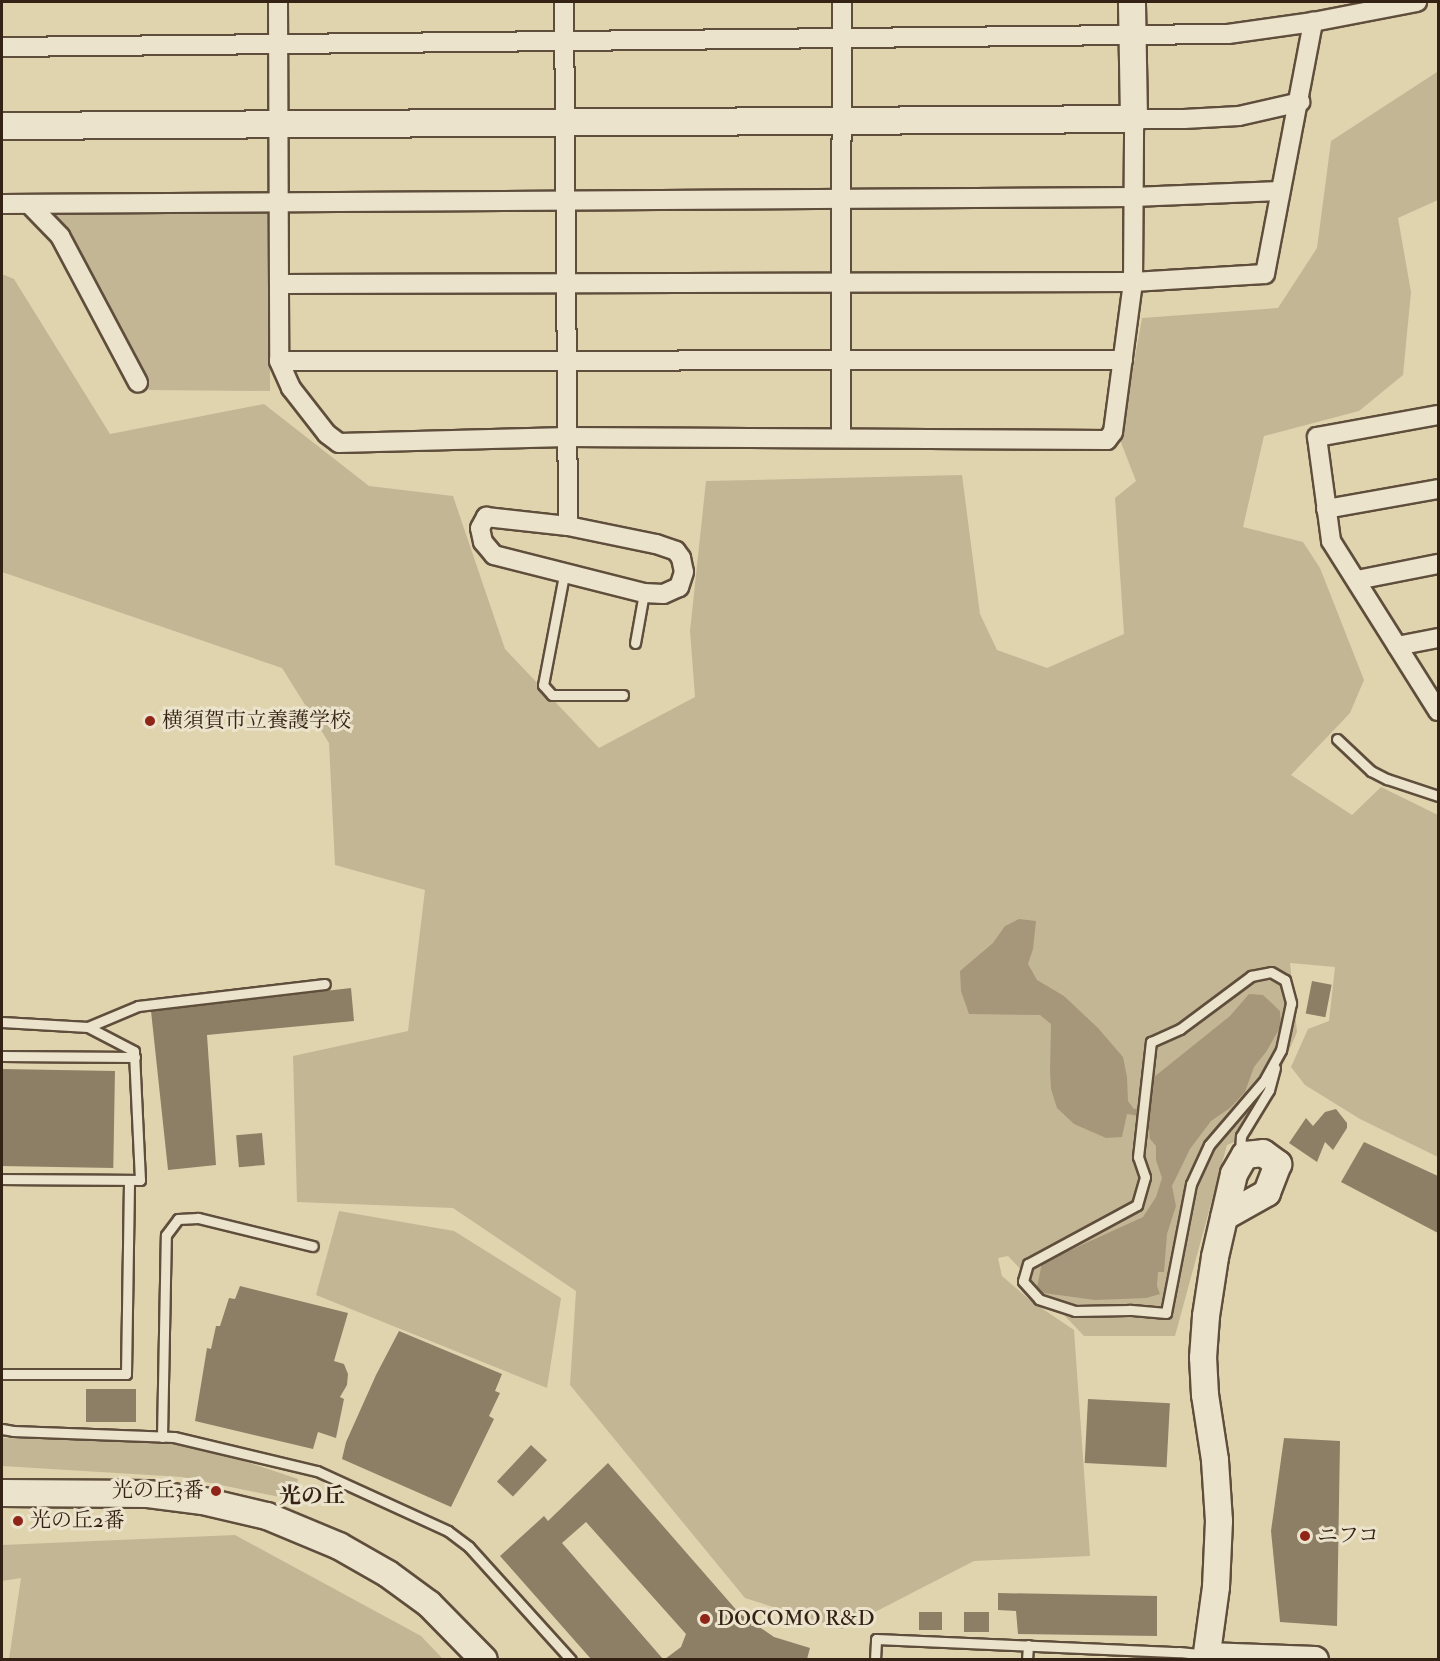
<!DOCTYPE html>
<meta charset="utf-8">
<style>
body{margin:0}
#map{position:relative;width:1440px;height:1661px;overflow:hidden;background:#e0d4af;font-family:"IM FELL Double Pica","Noto Serif JP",serif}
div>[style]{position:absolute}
.green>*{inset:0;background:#c3b695}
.water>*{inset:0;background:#a6977b}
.building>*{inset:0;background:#8d7f65;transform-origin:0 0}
.roads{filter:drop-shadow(2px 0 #5f4e3c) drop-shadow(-2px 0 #5f4e3c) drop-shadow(0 2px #5f4e3c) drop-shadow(0 -2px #5f4e3c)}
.lane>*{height:9px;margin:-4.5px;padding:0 4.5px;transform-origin:4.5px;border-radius:4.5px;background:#ebe3cb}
.street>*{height:18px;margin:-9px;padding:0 9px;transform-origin:9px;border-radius:9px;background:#ebe3cb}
.secondary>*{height:26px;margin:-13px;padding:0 13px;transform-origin:13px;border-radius:13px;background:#ebe3cb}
.dots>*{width:16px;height:16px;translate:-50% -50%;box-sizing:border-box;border:3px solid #ebe3cb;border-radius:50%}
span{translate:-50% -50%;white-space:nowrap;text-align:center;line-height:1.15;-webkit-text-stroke:6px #ebe3cb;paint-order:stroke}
.poi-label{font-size:21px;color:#342215}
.left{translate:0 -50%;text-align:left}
.right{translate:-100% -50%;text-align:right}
.neighbourhood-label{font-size:22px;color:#342215;font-weight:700}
.frame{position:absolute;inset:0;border:3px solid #342215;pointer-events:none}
</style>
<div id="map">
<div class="green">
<div style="clip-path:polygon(1437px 72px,1438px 200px,1398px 218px,1411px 292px,1403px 375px,1359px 411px,1264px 436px,1243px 527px,1303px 542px,1320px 568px,1364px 680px,1350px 713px,1291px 775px,1352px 815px,1381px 787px,1438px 815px,1438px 1157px,1360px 1119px,1305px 1085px,1291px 1067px,1308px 1029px,1329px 1021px,1335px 967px,1290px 963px,1297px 1032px,1252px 1135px,1227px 1145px,1175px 1336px,1084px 1336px,1008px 1256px,998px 1258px,1002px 1276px,1031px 1301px,1074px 1330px,1090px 1556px,974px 1561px,842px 1629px,745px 1598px,570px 1385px,576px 1291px,453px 1208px,297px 1202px,293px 1056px,408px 1031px,425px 890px,335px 865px,329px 743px,282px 668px,2px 572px,2px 274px,14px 279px,110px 434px,264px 404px,369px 486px,453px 496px,505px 649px,599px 748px,695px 697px,690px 631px,706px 481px,962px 475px,980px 614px,997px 650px,1047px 668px,1124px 634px,1115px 498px,1136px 481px,1120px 440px,1142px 318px,1278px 308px,1317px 248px,1331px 141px)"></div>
<div style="clip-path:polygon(45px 213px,270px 214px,270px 391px,149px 390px,61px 229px)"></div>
<div style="clip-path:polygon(339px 1211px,454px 1231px,561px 1298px,547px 1388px,316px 1295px)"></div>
<div style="clip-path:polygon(2px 1438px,190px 1443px,298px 1479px,294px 1500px,182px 1477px,2px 1466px)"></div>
<div style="clip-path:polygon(235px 1535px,421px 1636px,443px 1659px,9px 1659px,21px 1578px,2px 1581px,2px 1545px)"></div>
</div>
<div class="water">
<div style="clip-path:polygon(1019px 919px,1036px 921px,1033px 949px,1028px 964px,1037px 980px,1064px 996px,1098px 1028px,1123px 1057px,1127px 1077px,1128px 1101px,1134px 1109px,1149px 1107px,1154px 1077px,1230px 1016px,1249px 994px,1263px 995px,1280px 1011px,1281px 1026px,1266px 1052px,1254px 1067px,1245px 1092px,1230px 1108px,1211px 1121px,1190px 1149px,1172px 1186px,1176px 1206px,1167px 1234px,1164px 1272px,1158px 1272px,1157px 1286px,1160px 1294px,1146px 1298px,1095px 1300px,1036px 1292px,1042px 1263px,1143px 1217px,1156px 1197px,1162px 1178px,1156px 1160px,1156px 1146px,1150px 1139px,1147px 1117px,1127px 1114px,1122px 1137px,1106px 1138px,1074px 1124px,1057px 1108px,1051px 1089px,1050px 1071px,1051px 1024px,1040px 1015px,969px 1014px,961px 991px,960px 971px,993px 943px,1005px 926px)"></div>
</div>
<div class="building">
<div style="left:1312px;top:981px;width:20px;height:33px;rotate:11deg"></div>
<div style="clip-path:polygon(351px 988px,354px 1021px,207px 1035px,216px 1165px,168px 1170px,151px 1011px)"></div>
<div style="left:2px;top:1069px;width:113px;height:97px;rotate:1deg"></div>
<div style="clip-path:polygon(1336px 1109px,1347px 1123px,1347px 1128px,1333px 1150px,1325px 1142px,1317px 1162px,1289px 1143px,1306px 1118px,1313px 1126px,1325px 1112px)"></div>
<div style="left:262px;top:1133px;width:32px;height:26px;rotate:85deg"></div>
<div style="clip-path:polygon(1364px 1142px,1438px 1176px,1438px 1233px,1341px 1182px)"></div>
<div style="clip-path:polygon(240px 1286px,348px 1313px,334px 1361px,344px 1364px,348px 1374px,347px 1385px,340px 1397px,344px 1399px,336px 1438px,318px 1432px,313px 1449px,195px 1421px,207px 1348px,211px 1349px,216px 1326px,220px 1326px,229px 1298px,235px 1299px)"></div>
<div style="clip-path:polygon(399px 1331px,502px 1374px,495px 1391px,500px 1393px,489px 1416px,494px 1419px,451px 1507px,342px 1459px,346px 1442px,376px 1375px)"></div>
<div style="left:86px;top:1389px;width:50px;height:33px"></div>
<div style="left:1088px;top:1399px;width:82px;height:64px;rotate:3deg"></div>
<div style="clip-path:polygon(1284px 1438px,1340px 1441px,1337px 1626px,1280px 1622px,1271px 1531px)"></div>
<div style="left:531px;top:1445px;width:22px;height:50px;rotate:43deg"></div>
<div style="clip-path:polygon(608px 1463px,739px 1613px,774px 1637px,810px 1648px,807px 1659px,665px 1659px,681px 1647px,686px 1634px,586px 1522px,562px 1543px,663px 1659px,591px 1659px,500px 1556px,544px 1516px,548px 1521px)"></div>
<div style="clip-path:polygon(998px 1593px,1157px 1596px,1157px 1636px,1018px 1634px,1016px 1611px,998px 1610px)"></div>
<div style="left:919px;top:1612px;width:23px;height:18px"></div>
<div style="left:964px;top:1612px;width:25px;height:20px"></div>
</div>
<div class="roads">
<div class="lane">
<div style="left:564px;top:575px;width:112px;rotate:100.8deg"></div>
<div style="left:543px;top:685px;width:13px;rotate:48deg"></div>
<div style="left:552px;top:695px;width:71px"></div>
<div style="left:635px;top:643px;width:51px;rotate:-79.8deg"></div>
<div style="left:1337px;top:739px;width:47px;rotate:43.3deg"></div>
<div style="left:1371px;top:771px;width:18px;rotate:27deg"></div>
<div style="left:1387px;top:779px;width:54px;rotate:18.4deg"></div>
<div style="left:1271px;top:972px;width:16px;rotate:30deg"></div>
<div style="left:1285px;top:980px;width:24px;rotate:75deg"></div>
<div style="left:1291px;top:1003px;width:48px;rotate:102deg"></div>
<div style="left:1281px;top:1050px;width:37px;rotate:119deg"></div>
<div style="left:1263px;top:1082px;width:83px;rotate:130.6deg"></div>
<div style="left:1209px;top:1145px;width:43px;rotate:114.8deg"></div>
<div style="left:1191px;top:1184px;width:131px;rotate:101deg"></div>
<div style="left:1166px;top:1313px;width:37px;rotate:-175deg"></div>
<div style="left:1129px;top:1310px;width:54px;rotate:178.9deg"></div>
<div style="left:1075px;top:1311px;width:38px;rotate:-162deg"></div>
<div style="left:1039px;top:1299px;width:24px;rotate:-132deg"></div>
<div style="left:1023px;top:1281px;width:18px;rotate:-74deg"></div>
<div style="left:1028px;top:1264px;width:124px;rotate:-28.4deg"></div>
<div style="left:1137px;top:1205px;width:29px;rotate:-74deg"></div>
<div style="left:1145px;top:1177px;width:21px;rotate:-109deg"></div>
<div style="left:1138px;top:1157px;width:116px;rotate:-83.6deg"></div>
<div style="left:1151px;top:1042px;width:32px;rotate:-24deg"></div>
<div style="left:1180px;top:1029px;width:89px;rotate:-36.7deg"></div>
<div style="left:1251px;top:976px;width:20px;rotate:-11deg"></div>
<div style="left:2px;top:1022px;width:86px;rotate:3.3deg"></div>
<div style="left:88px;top:1027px;width:54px;rotate:-22.8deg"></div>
<div style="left:138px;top:1006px;width:188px;rotate:-6.7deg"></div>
<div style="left:2px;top:1056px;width:133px;rotate:0.4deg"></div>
<div style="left:1240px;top:1154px;width:18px;rotate:-87deg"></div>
<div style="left:1241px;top:1136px;width:54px;rotate:-58.7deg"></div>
<div style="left:1269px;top:1090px;width:23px;rotate:-75deg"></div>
<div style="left:2px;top:1179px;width:138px;rotate:0.4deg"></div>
<div style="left:140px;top:1180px;width:129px;rotate:-92.7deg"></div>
<div style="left:134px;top:1051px;width:52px;rotate:-152.4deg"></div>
<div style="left:2px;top:1374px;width:124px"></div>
<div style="left:126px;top:1374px;width:194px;rotate:-89.1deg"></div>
<div style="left:2px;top:1429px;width:11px;rotate:10deg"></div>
<div style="left:13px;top:1431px;width:161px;rotate:2.1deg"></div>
<div style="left:174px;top:1437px;width:147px;rotate:13.4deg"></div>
<div style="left:317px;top:1471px;width:144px;rotate:24.6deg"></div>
<div style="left:448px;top:1531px;width:26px;rotate:37deg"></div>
<div style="left:469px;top:1547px;width:152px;rotate:47.9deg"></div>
<div style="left:162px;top:1437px;width:202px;rotate:-88.9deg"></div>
<div style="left:166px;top:1235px;width:20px;rotate:-53deg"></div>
<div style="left:178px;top:1219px;width:20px;rotate:-3deg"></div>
<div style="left:198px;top:1218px;width:118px;rotate:13.7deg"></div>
<div style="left:875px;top:1660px;width:21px;rotate:-87deg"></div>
<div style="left:876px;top:1639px;width:303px;rotate:2.5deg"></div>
<div style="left:1179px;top:1652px;width:27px;rotate:6deg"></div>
<div style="left:1027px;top:1660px;width:15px;rotate:-86deg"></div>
</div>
<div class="street">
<div style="left:278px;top:2px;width:359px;rotate:89.8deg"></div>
<div style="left:279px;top:361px;width:30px;rotate:66deg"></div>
<div style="left:291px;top:388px;width:58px;rotate:52deg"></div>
<div style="left:327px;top:434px;width:15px;rotate:37deg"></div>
<div style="left:339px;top:443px;width:228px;rotate:-1.5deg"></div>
<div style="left:567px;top:437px;width:540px;rotate:0.32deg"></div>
<div style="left:1107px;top:440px;width:10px;rotate:-53deg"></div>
<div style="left:1113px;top:432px;width:151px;rotate:-82.4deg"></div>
<div style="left:1133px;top:282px;width:163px;rotate:-89.6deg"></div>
<div style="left:1134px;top:119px;width:50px"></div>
<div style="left:1184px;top:119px;width:55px;rotate:-3.1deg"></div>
<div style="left:1239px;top:116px;width:63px;rotate:-12.9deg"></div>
<div style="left:564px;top:2px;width:524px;rotate:89.56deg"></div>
<div style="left:2px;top:47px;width:1226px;rotate:-0.61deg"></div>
<div style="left:1228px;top:34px;width:86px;rotate:-8deg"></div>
<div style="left:1313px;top:22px;width:106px;rotate:-10.9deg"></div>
<div style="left:2px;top:204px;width:1131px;rotate:-0.35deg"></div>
<div style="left:1133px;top:197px;width:147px;rotate:-2.3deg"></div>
<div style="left:29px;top:204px;width:45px;rotate:45.9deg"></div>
<div style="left:60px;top:236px;width:166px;rotate:62deg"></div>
<div style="left:279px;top:284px;width:854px;rotate:-0.13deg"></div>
<div style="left:1133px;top:282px;width:132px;rotate:-3.5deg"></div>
<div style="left:1265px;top:274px;width:257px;rotate:-79.2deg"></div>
<div style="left:279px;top:361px;width:844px;rotate:-0.07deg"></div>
<div style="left:1438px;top:415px;width:123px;rotate:169.7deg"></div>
<div style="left:1317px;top:437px;width:105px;rotate:82.3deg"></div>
<div style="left:1331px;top:541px;width:201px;rotate:57.8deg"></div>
<div style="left:841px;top:437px;width:435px;rotate:-89.9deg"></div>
<div style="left:1326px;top:509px;width:114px;rotate:-10.1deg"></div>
<div style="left:486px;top:517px;width:82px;rotate:6.3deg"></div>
<div style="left:568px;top:526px;width:90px;rotate:11.6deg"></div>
<div style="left:656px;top:544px;width:21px;rotate:19deg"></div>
<div style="left:676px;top:551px;width:9px;rotate:54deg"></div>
<div style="left:681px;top:558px;width:14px;rotate:78deg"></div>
<div style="left:684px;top:572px;width:16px;rotate:108deg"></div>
<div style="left:679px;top:587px;width:17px;rotate:156deg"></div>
<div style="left:663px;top:594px;width:19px;rotate:-177deg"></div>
<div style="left:644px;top:593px;width:155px;rotate:-165.8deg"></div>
<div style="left:494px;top:555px;width:17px;rotate:-130deg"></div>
<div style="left:483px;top:542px;width:14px;rotate:-102deg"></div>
<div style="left:480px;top:528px;width:13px;rotate:-61deg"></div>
<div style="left:1357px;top:580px;width:83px;rotate:-11.2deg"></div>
<div style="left:1397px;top:646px;width:42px;rotate:-11deg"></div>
</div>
<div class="secondary">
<div style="left:2px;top:126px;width:1132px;rotate:-0.35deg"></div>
<div style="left:1134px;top:119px;width:117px;rotate:-91deg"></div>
<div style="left:2px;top:1493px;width:146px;rotate:0.4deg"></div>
<div style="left:148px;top:1494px;width:55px;rotate:7.3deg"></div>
<div style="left:203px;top:1501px;width:66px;rotate:13.2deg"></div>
<div style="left:267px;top:1516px;width:78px;rotate:22.6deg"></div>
<div style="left:339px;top:1546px;width:56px;rotate:29.7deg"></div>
<div style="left:388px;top:1574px;width:51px;rotate:36.2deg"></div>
<div style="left:429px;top:1604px;width:78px;rotate:45.5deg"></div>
<div style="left:1207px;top:1656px;width:108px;rotate:2.1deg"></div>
<div style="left:1206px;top:1660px;width:74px;rotate:-82.2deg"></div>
<div style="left:1216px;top:1587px;width:66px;rotate:-87.4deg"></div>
<div style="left:1219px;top:1521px;width:61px;rotate:-93.8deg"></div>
<div style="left:1215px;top:1460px;width:66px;rotate:-98.7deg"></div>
<div style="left:1205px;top:1395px;width:37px;rotate:-93deg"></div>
<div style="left:1203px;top:1358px;width:42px;rotate:-85.9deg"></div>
<div style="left:1206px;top:1316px;width:60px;rotate:-81.3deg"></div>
<div style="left:1215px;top:1257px;width:85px;rotate:-77.1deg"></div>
<div style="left:1234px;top:1174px;width:22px;rotate:-60deg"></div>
<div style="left:1245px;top:1155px;width:18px;rotate:-6deg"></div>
<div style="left:1263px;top:1153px;width:19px;rotate:36deg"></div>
<div style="left:1278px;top:1164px;width:31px;rotate:111deg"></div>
<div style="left:1267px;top:1193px;width:49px;rotate:150.8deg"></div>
</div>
</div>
<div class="dots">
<div style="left:150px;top:721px;background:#8f2418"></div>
<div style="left:216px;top:1491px;background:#8f2418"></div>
<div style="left:18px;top:1521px;background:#8f2418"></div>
<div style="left:1305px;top:1536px;background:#8f2418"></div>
<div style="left:705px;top:1619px;background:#8f2418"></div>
</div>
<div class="poi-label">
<span class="left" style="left:162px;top:721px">横須賀市立養護学校</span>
<span class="right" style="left:204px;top:1491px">光の丘3番</span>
<span class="left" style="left:30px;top:1521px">光の丘2番</span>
<span class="left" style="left:1317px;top:1536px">ニフコ</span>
<span class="left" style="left:717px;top:1619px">DOCOMO R&amp;D</span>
</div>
<div class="neighbourhood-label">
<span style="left:312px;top:1497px">光の丘</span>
</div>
<div class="frame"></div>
</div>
